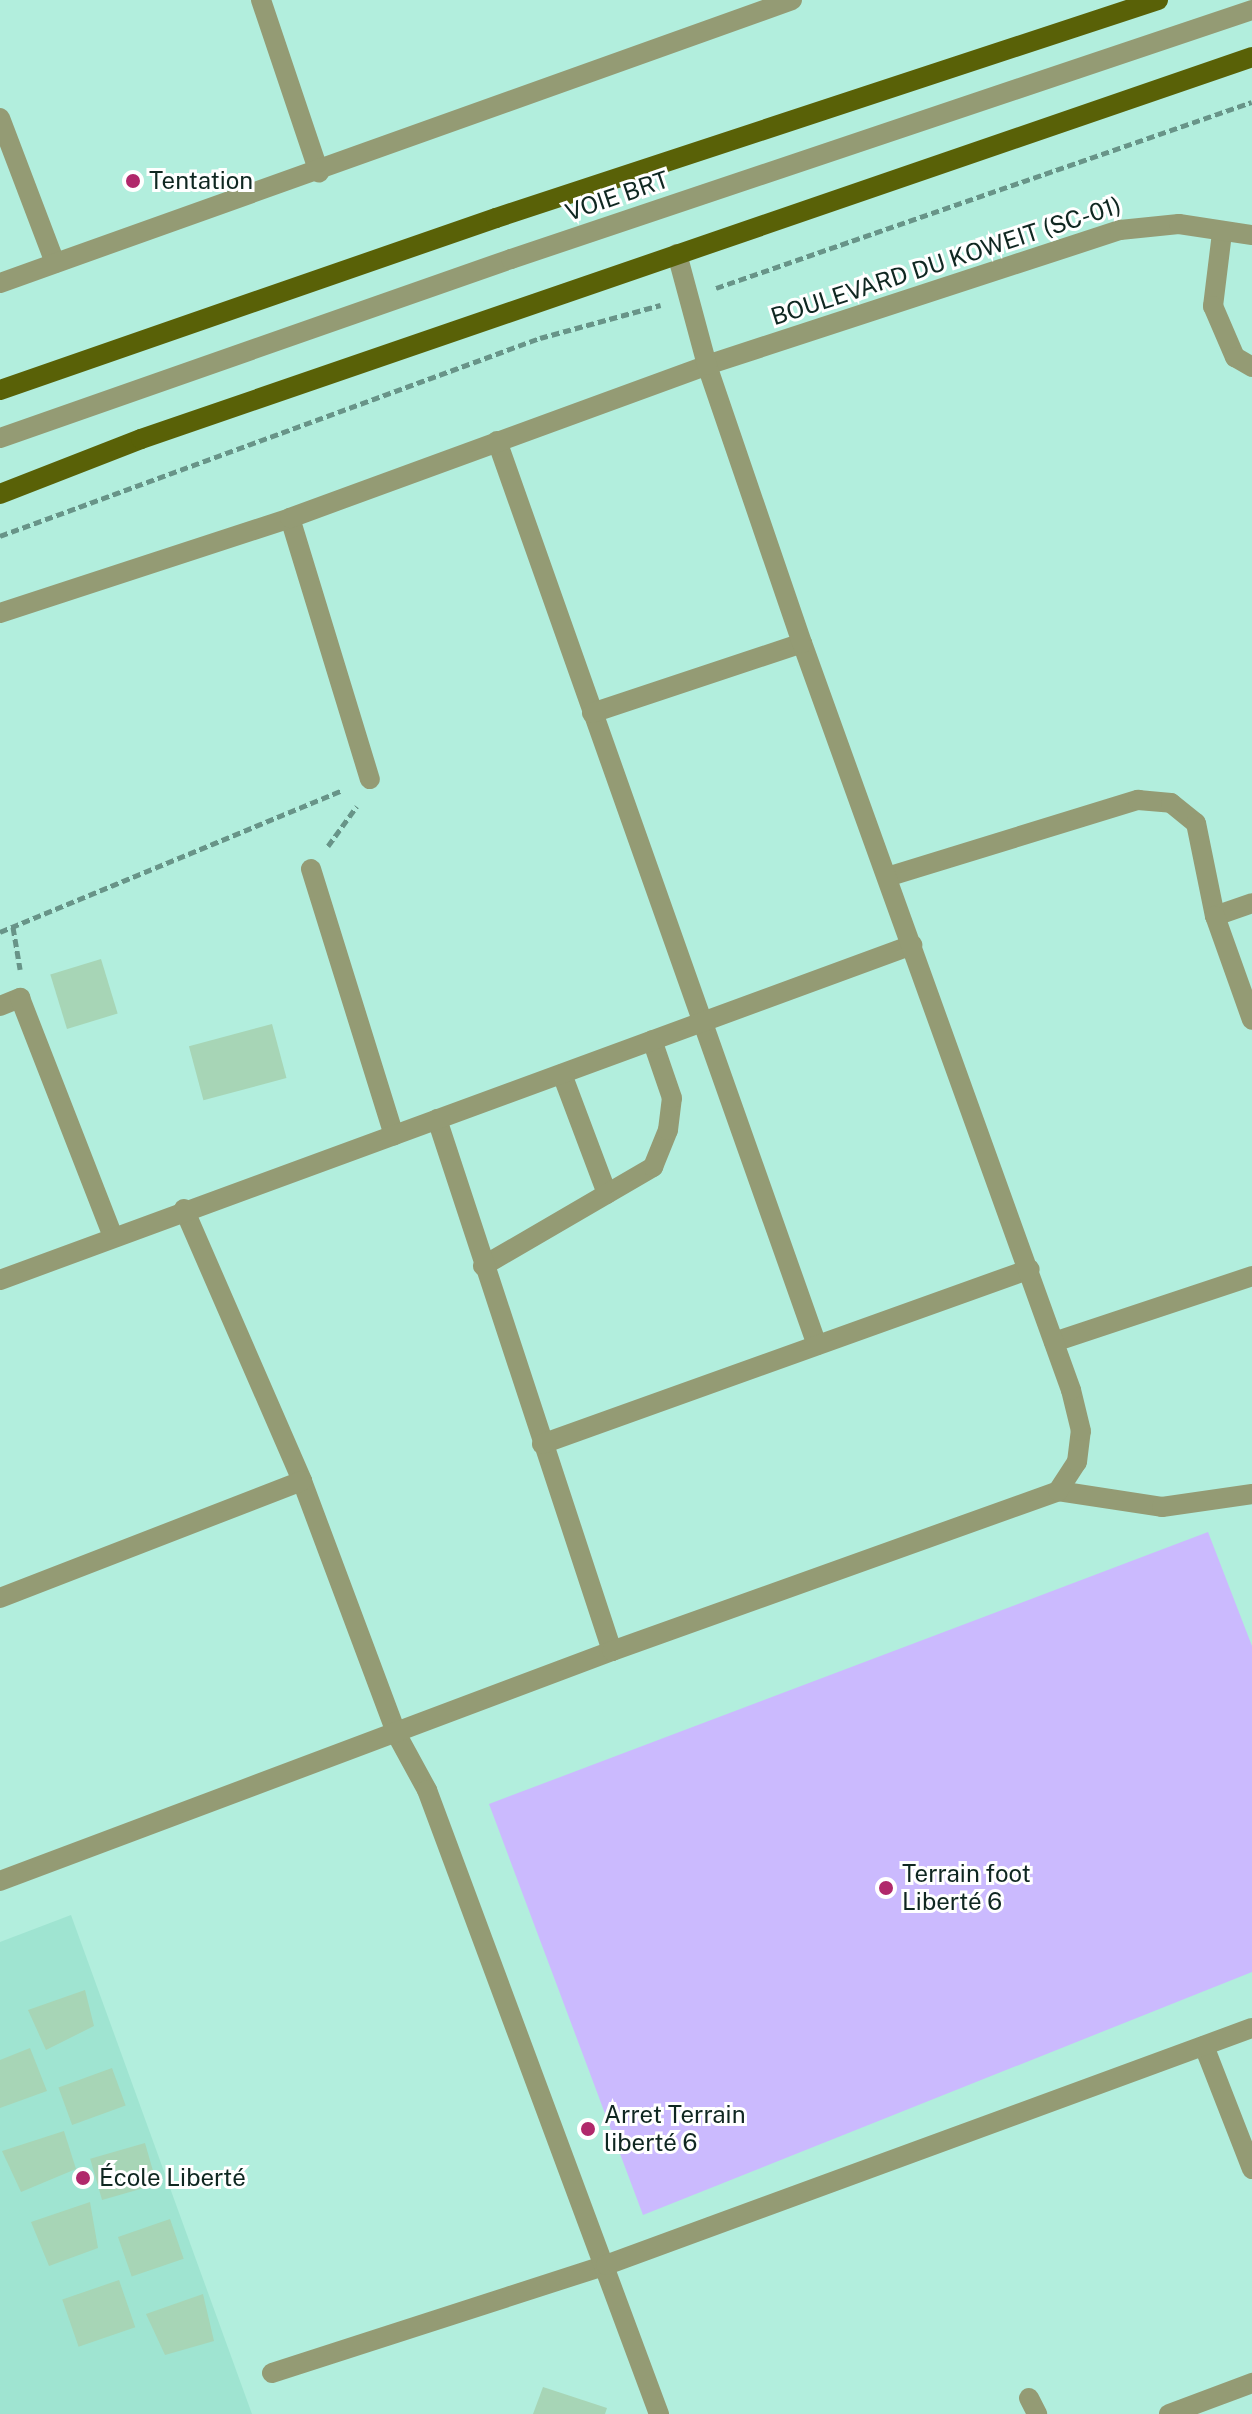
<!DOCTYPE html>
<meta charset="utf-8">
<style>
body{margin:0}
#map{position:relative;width:1252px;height:2414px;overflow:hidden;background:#b2eedd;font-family:"Public Sans",sans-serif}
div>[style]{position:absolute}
.built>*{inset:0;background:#9fe4d1}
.green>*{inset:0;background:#cbbafe}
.building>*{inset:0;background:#a7d5b6;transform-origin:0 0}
.path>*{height:5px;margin-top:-2.5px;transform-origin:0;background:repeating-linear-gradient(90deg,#689488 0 8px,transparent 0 12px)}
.lane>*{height:20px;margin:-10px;padding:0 10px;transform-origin:10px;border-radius:10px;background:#949b74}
.street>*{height:20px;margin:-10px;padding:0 10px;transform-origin:10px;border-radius:10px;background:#949b74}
.primary>*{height:20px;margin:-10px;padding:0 10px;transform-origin:10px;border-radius:10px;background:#596107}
.dots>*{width:22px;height:22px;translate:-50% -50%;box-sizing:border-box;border:4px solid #fff;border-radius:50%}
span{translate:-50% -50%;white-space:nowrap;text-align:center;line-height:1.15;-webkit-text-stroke:6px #fff;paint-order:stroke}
.poi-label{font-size:24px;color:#0f2721}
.left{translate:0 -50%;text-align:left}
.street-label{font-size:24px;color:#0f2721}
</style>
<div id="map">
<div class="built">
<div style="clip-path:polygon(71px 1915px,252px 2414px,0 2414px,0 1942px)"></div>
</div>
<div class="green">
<div style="clip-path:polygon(1208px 1532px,1252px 1646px,1252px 1972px,643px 2215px,489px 1804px)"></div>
</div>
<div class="building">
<div style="left:101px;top:959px;width:57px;height:53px;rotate:73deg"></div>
<div style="left:272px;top:1024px;width:56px;height:86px;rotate:75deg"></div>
<div style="clip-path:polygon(85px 1990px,94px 2026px,46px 2050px,28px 2010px)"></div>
<div style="clip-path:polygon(30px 2048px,47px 2091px,0 2108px,0 2060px)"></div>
<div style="left:112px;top:2068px;width:40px;height:57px;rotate:70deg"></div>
<div style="clip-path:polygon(64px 2131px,76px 2169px,21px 2192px,2px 2151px)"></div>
<div style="left:145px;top:2143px;width:43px;height:57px;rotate:74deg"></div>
<div style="clip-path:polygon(90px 2202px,98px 2248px,49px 2266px,31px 2222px)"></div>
<div style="left:170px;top:2219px;width:42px;height:55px;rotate:71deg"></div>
<div style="left:119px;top:2280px;width:50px;height:60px;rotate:71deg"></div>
<div style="clip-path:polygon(203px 2294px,214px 2341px,165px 2355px,146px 2314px)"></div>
<div style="clip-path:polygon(543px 2387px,607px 2408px,605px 2414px,533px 2414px)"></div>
</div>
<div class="path">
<div style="left:716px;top:288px;width:567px;rotate:-19.14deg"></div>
<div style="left:0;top:536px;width:575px;rotate:-20.14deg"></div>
<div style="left:540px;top:338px;width:125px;rotate:-15.3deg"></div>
<div style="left:328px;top:846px;width:49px;rotate:-54.1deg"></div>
<div style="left:13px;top:927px;width:43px;rotate:80.5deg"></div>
<div style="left:0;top:932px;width:371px;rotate:-22.5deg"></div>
</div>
<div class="lane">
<div style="left:1222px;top:233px;width:74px;rotate:97deg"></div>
<div style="left:1213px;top:306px;width:56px;rotate:66.7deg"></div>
<div style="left:1235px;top:357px;width:20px;rotate:30deg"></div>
<div style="left:0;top:438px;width:541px;rotate:-19.31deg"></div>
<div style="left:511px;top:259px;width:782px;rotate:-18.57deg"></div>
<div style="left:311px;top:869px;width:279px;rotate:72.7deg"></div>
<div style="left:562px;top:1074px;width:128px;rotate:69.4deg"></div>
<div style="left:483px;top:1266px;width:197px;rotate:-30.2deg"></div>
<div style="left:653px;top:1167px;width:40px;rotate:-68deg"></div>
<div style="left:668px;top:1130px;width:32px;rotate:-83deg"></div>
<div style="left:672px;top:1098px;width:61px;rotate:-109deg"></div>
<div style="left:272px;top:2373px;width:351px;rotate:-17.9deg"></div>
<div style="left:1169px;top:2414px;width:89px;rotate:-20.5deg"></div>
</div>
<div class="street">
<div style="left:261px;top:0;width:182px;rotate:71.4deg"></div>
<div style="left:0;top:118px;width:155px;rotate:69.2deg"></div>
<div style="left:0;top:283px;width:841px;rotate:-19.66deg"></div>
<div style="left:497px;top:441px;width:959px;rotate:70.51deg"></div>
<div style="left:290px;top:518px;width:273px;rotate:73deg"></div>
<div style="left:0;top:613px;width:305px;rotate:-18.1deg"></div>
<div style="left:290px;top:518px;width:444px;rotate:-20.1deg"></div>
<div style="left:707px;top:365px;width:435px;rotate:-18.1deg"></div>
<div style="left:1120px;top:230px;width:59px;rotate:-5.8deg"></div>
<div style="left:1179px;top:224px;width:74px;rotate:8.6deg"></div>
<div style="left:592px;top:713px;width:221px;rotate:-18.4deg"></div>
<div style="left:887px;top:877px;width:263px;rotate:-17.1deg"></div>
<div style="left:1138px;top:800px;width:33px;rotate:5deg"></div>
<div style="left:1171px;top:803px;width:32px;rotate:39deg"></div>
<div style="left:1196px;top:823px;width:95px;rotate:78.5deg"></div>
<div style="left:1215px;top:916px;width:39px;rotate:-19deg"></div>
<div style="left:1215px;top:916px;width:110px;rotate:70.4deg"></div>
<div style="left:0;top:1006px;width:22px;rotate:-22deg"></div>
<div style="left:20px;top:998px;width:256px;rotate:68.7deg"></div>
<div style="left:437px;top:1119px;width:560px;rotate:71.79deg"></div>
<div style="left:184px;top:1209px;width:296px;rotate:66.5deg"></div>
<div style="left:302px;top:1481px;width:271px;rotate:69.5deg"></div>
<div style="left:397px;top:1735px;width:63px;rotate:61.4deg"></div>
<div style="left:427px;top:1790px;width:666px;rotate:69.61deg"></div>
<div style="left:0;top:1280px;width:972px;rotate:-20.17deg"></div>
<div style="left:1054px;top:1342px;width:209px;rotate:-18.4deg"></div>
<div style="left:542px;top:1444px;width:518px;rotate:-19.73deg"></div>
<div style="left:1058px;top:1491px;width:105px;rotate:8.7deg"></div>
<div style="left:1162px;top:1507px;width:91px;rotate:-8.2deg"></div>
<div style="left:0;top:1598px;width:324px;rotate:-21.2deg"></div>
<div style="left:0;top:1881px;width:654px;rotate:-20.6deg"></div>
<div style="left:612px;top:1651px;width:474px;rotate:-19.7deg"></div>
<div style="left:1058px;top:1491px;width:35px;rotate:-57deg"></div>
<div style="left:1077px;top:1462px;width:31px;rotate:-83deg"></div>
<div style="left:1081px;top:1431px;width:42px;rotate:-103.7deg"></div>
<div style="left:1071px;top:1390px;width:794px;rotate:-109.8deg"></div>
<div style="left:802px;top:643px;width:294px;rotate:-108.9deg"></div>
<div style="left:707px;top:365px;width:115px;rotate:-105.1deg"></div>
<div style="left:1204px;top:2046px;width:132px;rotate:68.7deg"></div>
<div style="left:606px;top:2265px;width:688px;rotate:-20.15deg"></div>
<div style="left:1029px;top:2398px;width:18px;rotate:63deg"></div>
</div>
<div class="primary">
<div style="left:0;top:390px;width:525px;rotate:-19.13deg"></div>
<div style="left:496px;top:218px;width:697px;rotate:-18.23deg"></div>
<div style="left:0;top:494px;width:151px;rotate:-21.3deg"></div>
<div style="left:141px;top:439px;width:1175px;rotate:-18.97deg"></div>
</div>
<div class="dots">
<div style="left:133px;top:181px;background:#b0286b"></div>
<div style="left:886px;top:1888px;background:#b0286b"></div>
<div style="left:588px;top:2129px;background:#b0286b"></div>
<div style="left:83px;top:2178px;background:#b0286b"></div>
</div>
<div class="poi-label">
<span class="left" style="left:149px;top:181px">Tentation</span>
<span class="left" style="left:902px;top:1888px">Terrain foot<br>Liberté 6</span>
<span class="left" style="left:604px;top:2129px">Arret Terrain<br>liberté 6</span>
<span class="left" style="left:99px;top:2178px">École Liberté</span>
</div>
<div class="street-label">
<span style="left:617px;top:196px;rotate:-19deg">VOIE BRT</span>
<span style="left:946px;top:261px;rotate:-18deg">BOULEVARD DU KOWEIT (SC-01)</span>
</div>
</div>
